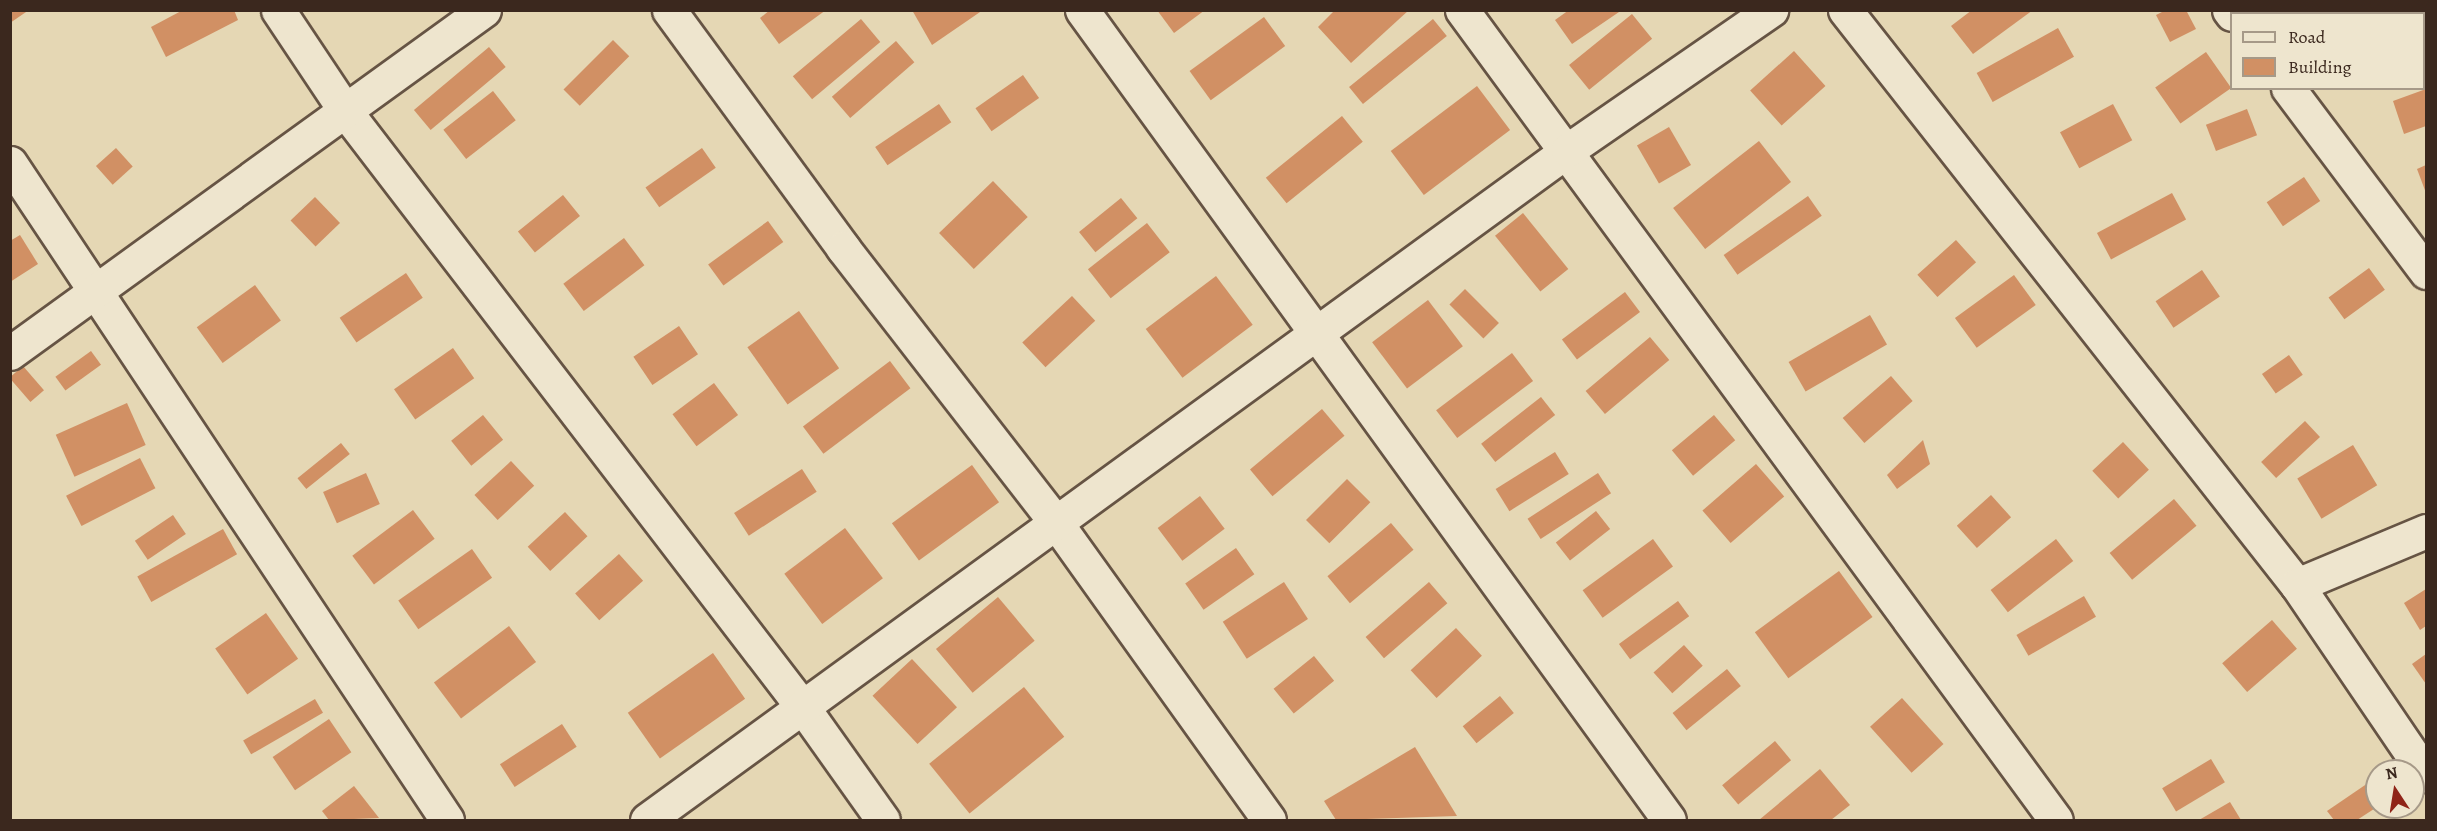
<!DOCTYPE html>
<style>
body{margin:0}
#map{position:relative;width:2437px;height:831px;overflow:hidden;background:#e5d7b4;font-family:Alegreya,serif}
div>[style]{position:absolute}
.building>*{inset:0;background:#d19064;transform-origin:0 0}
.roads{filter:drop-shadow(2px 0 #665444) drop-shadow(-2px 0 #665444) drop-shadow(0 2px #665444) drop-shadow(0 -2px #665444)}
.minor>*{height:33px;margin:-16.5px;padding:0 16.5px;transform-origin:16.5px;border-radius:16.5px;background:#eee5ce}
span{translate:-50% -50%;white-space:nowrap;text-align:center;line-height:1.15;-webkit-text-stroke:6px #eee5ce;paint-order:stroke}
.frame{position:absolute;inset:0;border:12px solid #3b281e;pointer-events:none}
.legend{position:absolute;left:2230px;top:12px;width:195px;height:78px;box-sizing:border-box;background:#eee5ce;border:2px solid #a69988;margin:0;padding:8px 10px;list-style:none;font-size:18px;color:#3b281e}
.legend li{display:flex;align-items:center;gap:12px;height:30px}
.legend b{width:30px;border:2px solid #a69988}
.north{position:absolute;left:2365px;top:759px;width:60px;height:60px;box-sizing:border-box;background:#eee5ce;border:2px solid #a69988;border-radius:50%;rotate:348deg;font-size:16px;font-weight:700;line-height:24px;text-align:center;color:#3b281e}
.north::after{content:'';display:block;margin:auto;width:21px;height:27px;background:#8f2418;clip-path:polygon(50% 0,100% 100%,50% 72%,0 100%)}
</style>
<div id="map">
<div class="building">
<div style="clip-path:polygon(10px 10px,29px 10px,10px 23px)"></div>
<div style="clip-path:polygon(183px 10px,234px 10px,238px 20px,166px 57px,151px 27px)"></div>
<div style="clip-path:polygon(770px 10px,826px 10px,779px 44px,760px 18px)"></div>
<div style="clip-path:polygon(912px 10px,983px 10px,932px 45px)"></div>
<div style="clip-path:polygon(1157px 10px,1205px 10px,1174px 33px)"></div>
<div style="clip-path:polygon(1335px 10px,1409px 10px,1351px 63px,1318px 27px)"></div>
<div style="clip-path:polygon(1569px 10px,1622px 10px,1572px 44px,1555px 20px)"></div>
<div style="clip-path:polygon(1972px 10px,2033px 10px,1973px 54px,1951px 26px)"></div>
<div style="clip-path:polygon(2166px 10px,2186px 10px,2196px 29px,2170px 42px,2156px 15px)"></div>
<div style="left:1632px;top:14px;width:32px;height:81px;rotate:51deg"></div>
<div style="left:1264px;top:17px;width:36px;height:92px;rotate:54deg"></div>
<div style="left:861px;top:19px;width:30px;height:89px;rotate:50deg"></div>
<div style="left:1433px;top:19px;width:22px;height:108px;rotate:51deg"></div>
<div style="left:2058px;top:28px;width:33px;height:93px;rotate:61deg"></div>
<div style="left:613px;top:40px;width:23px;height:70px;rotate:45deg"></div>
<div style="left:896px;top:41px;width:28px;height:85px;rotate:49deg"></div>
<div style="left:489px;top:47px;width:26px;height:98px;rotate:50deg"></div>
<div style="left:1794px;top:51px;width:47px;height:59px;rotate:48deg"></div>
<div style="left:2206px;top:52px;width:44px;height:62px;rotate:55deg"></div>
<div style="left:1023px;top:75px;width:28px;height:58px;rotate:55deg"></div>
<div style="left:1477px;top:86px;width:55px;height:108px;rotate:53deg"></div>
<div style="clip-path:polygon(2426px 89px,2426px 126px,2404px 134px,2393px 101px)"></div>
<div style="left:493px;top:91px;width:37px;height:63px;rotate:52deg"></div>
<div style="left:939px;top:104px;width:22px;height:77px;rotate:56deg"></div>
<div style="left:2113px;top:104px;width:41px;height:60px;rotate:62deg"></div>
<div style="left:2247px;top:109px;width:28px;height:44px;rotate:69deg"></div>
<div style="left:1342px;top:116px;width:33px;height:98px;rotate:51deg"></div>
<div style="left:1669px;top:127px;width:44px;height:37px;rotate:60deg"></div>
<div style="left:1759px;top:141px;width:52px;height:109px;rotate:52deg"></div>
<div style="left:116px;top:148px;width:25px;height:27px;rotate:48deg"></div>
<div style="left:702px;top:148px;width:24px;height:69px;rotate:55deg"></div>
<div style="clip-path:polygon(2426px 165px,2426px 193px,2417px 169px)"></div>
<div style="left:2304px;top:177px;width:29px;height:45px;rotate:56deg"></div>
<div style="left:993px;top:181px;width:50px;height:75px;rotate:46deg"></div>
<div style="left:2172px;top:193px;width:30px;height:85px;rotate:62deg"></div>
<div style="left:563px;top:195px;width:27px;height:58px;rotate:51deg"></div>
<div style="left:1808px;top:196px;width:24px;height:103px;rotate:55deg"></div>
<div style="left:315px;top:197px;width:36px;height:34px;rotate:46deg"></div>
<div style="left:1121px;top:198px;width:26px;height:54px;rotate:51deg"></div>
<div style="left:1523px;top:213px;width:72px;height:36px;rotate:51deg"></div>
<div style="left:768px;top:221px;width:26px;height:74px;rotate:54deg"></div>
<div style="left:1147px;top:223px;width:37px;height:75px;rotate:52deg"></div>
<div style="clip-path:polygon(20px 235px,38px 264px,10px 282px,10px 241px)"></div>
<div style="left:624px;top:238px;width:34px;height:76px;rotate:53deg"></div>
<div style="left:1956px;top:240px;width:30px;height:52px;rotate:48deg"></div>
<div style="left:2369px;top:268px;width:27px;height:50px;rotate:54deg"></div>
<div style="left:2202px;top:270px;width:32px;height:56px;rotate:56deg"></div>
<div style="left:406px;top:273px;width:30px;height:80px;rotate:56deg"></div>
<div style="left:2014px;top:275px;width:37px;height:73px;rotate:54deg"></div>
<div style="left:1216px;top:276px;width:61px;height:88px;rotate:53deg"></div>
<div style="left:255px;top:285px;width:44px;height:72px;rotate:54deg"></div>
<div style="left:1465px;top:289px;width:48px;height:22px;rotate:45deg"></div>
<div style="left:1625px;top:292px;width:25px;height:79px;rotate:53deg"></div>
<div style="left:1072px;top:296px;width:34px;height:68px;rotate:47deg"></div>
<div style="left:1428px;top:300px;width:58px;height:70px;rotate:53deg"></div>
<div style="left:799px;top:311px;width:70px;height:63px;rotate:55deg"></div>
<div style="left:1870px;top:315px;width:34px;height:94px;rotate:60deg"></div>
<div style="left:679px;top:326px;width:34px;height:55px;rotate:56deg"></div>
<div style="left:1650px;top:337px;width:30px;height:84px;rotate:50deg"></div>
<div style="left:453px;top:348px;width:37px;height:72px;rotate:55deg"></div>
<div style="left:91px;top:351px;width:17px;height:44px;rotate:54deg"></div>
<div style="left:1512px;top:353px;width:35px;height:95px;rotate:53deg"></div>
<div style="left:2289px;top:355px;width:24px;height:33px;rotate:55deg"></div>
<div style="left:890px;top:361px;width:34px;height:109px;rotate:53deg"></div>
<div style="left:23px;top:366px;width:32px;height:18px;rotate:49deg"></div>
<div style="left:1891px;top:376px;width:33px;height:64px;rotate:49deg"></div>
<div style="left:714px;top:383px;width:40px;height:52px;rotate:53deg"></div>
<div style="left:1541px;top:397px;width:23px;height:76px;rotate:52deg"></div>
<div style="left:127px;top:403px;width:46px;height:78px;rotate:66deg"></div>
<div style="left:1322px;top:409px;width:35px;height:94px;rotate:50deg"></div>
<div style="left:483px;top:415px;width:32px;height:41px;rotate:51deg"></div>
<div style="left:1714px;top:415px;width:33px;height:55px;rotate:50deg"></div>
<div style="left:2305px;top:421px;width:22px;height:60px;rotate:47deg"></div>
<div style="clip-path:polygon(1923px 440px,1930px 464px,1897px 489px,1887px 475px)"></div>
<div style="left:2123px;top:442px;width:38px;height:42px;rotate:47deg"></div>
<div style="left:341px;top:443px;width:14px;height:56px;rotate:51deg"></div>
<div style="left:2353px;top:445px;width:47px;height:65px;rotate:59deg"></div>
<div style="left:1555px;top:452px;width:26px;height:70px;rotate:58deg"></div>
<div style="left:140px;top:458px;width:34px;height:83px;rotate:63deg"></div>
<div style="left:511px;top:461px;width:34px;height:50px;rotate:47deg"></div>
<div style="left:1756px;top:464px;width:43px;height:71px;rotate:49deg"></div>
<div style="left:972px;top:465px;width:46px;height:99px;rotate:54deg"></div>
<div style="left:802px;top:469px;width:27px;height:81px;rotate:57deg"></div>
<div style="left:366px;top:473px;width:34px;height:47px;rotate:66deg"></div>
<div style="left:1598px;top:473px;width:24px;height:84px;rotate:57deg"></div>
<div style="left:1347px;top:479px;width:33px;height:58px;rotate:45deg"></div>
<div style="left:1991px;top:495px;width:30px;height:46px;rotate:48deg"></div>
<div style="left:1200px;top:496px;width:41px;height:53px;rotate:53deg"></div>
<div style="left:2174px;top:499px;width:35px;height:84px;rotate:50deg"></div>
<div style="left:413px;top:510px;width:36px;height:76px;rotate:53deg"></div>
<div style="left:1596px;top:511px;width:23px;height:51px;rotate:52deg"></div>
<div style="left:565px;top:512px;width:33px;height:51px;rotate:47deg"></div>
<div style="left:173px;top:515px;width:23px;height:46px;rotate:56deg"></div>
<div style="left:1391px;top:523px;width:35px;height:83px;rotate:50deg"></div>
<div style="left:845px;top:528px;width:63px;height:76px;rotate:53deg"></div>
<div style="left:223px;top:529px;width:29px;height:98px;rotate:61deg"></div>
<div style="left:1653px;top:539px;width:34px;height:87px;rotate:54deg"></div>
<div style="left:2056px;top:539px;width:28px;height:83px;rotate:52deg"></div>
<div style="left:1236px;top:548px;width:32px;height:62px;rotate:55deg"></div>
<div style="left:472px;top:549px;width:35px;height:90px;rotate:55deg"></div>
<div style="left:619px;top:554px;width:36px;height:59px;rotate:48deg"></div>
<div style="left:1839px;top:571px;width:57px;height:104px;rotate:54deg"></div>
<div style="left:1284px;top:582px;width:44px;height:73px;rotate:57deg"></div>
<div style="left:1429px;top:582px;width:28px;height:84px;rotate:49deg"></div>
<div style="clip-path:polygon(2426px 589px,2426px 626px,2420px 630px,2404px 603px)"></div>
<div style="left:2084px;top:596px;width:24px;height:78px;rotate:60deg"></div>
<div style="left:998px;top:597px;width:57px;height:81px;rotate:50deg"></div>
<div style="left:1678px;top:601px;width:19px;height:73px;rotate:54deg"></div>
<div style="left:266px;top:613px;width:56px;height:62px;rotate:55deg"></div>
<div style="left:2272px;top:620px;width:38px;height:66px;rotate:49deg"></div>
<div style="left:509px;top:626px;width:45px;height:94px;rotate:53deg"></div>
<div style="left:1456px;top:628px;width:38px;height:62px;rotate:47deg"></div>
<div style="left:1684px;top:645px;width:28px;height:41px;rotate:48deg"></div>
<div style="left:713px;top:653px;width:56px;height:104px;rotate:55deg"></div>
<div style="clip-path:polygon(2426px 654px,2426px 684px,2412px 664px)"></div>
<div style="left:1314px;top:656px;width:32px;height:52px;rotate:51deg"></div>
<div style="left:912px;top:659px;width:66px;height:54px;rotate:47deg"></div>
<div style="left:1727px;top:669px;width:22px;height:70px;rotate:51deg"></div>
<div style="left:1024px;top:687px;width:64px;height:122px;rotate:51deg"></div>
<div style="left:1500px;top:696px;width:22px;height:48px;rotate:51deg"></div>
<div style="left:1902px;top:698px;width:62px;height:43px;rotate:48deg"></div>
<div style="left:315px;top:699px;width:16px;height:83px;rotate:60deg"></div>
<div style="left:329px;top:719px;width:40px;height:68px;rotate:56deg"></div>
<div style="left:562px;top:724px;width:27px;height:74px;rotate:57deg"></div>
<div style="left:1775px;top:741px;width:25px;height:69px;rotate:50deg"></div>
<div style="clip-path:polygon(1415px 747px,1457px 816px,1336px 820px,1324px 801px)"></div>
<div style="left:2211px;top:759px;width:27px;height:57px;rotate:59deg"></div>
<div style="clip-path:polygon(1820px 769px,1850px 805px,1831px 820px,1759px 820px)"></div>
<div style="clip-path:polygon(2371px 781px,2377px 807px,2357px 820px,2334px 820px,2327px 811px)"></div>
<div style="clip-path:polygon(354px 786px,379px 818px,329px 820px,322px 811px)"></div>
<div style="clip-path:polygon(2230px 802px,2241px 820px,2199px 820px)"></div>
</div>
<div class="roads">
<div class="minor">
<div style="left:278px;top:10px;width:123px;rotate:56.3deg"></div>
<div style="left:346px;top:112px;width:752px;rotate:52.51deg"></div>
<div style="left:804px;top:709px;width:136px;rotate:54.6deg"></div>
<div style="left:669px;top:10px;width:295px;rotate:53.8deg"></div>
<div style="left:843px;top:248px;width:349px;rotate:52.2deg"></div>
<div style="left:1057px;top:524px;width:364px;rotate:54.4deg"></div>
<div style="left:1082px;top:10px;width:1000px;rotate:54.07deg"></div>
<div style="left:1462px;top:10px;width:1004px;rotate:53.75deg"></div>
<div style="left:1845px;top:10px;width:731px;rotate:51.83deg"></div>
<div style="left:2297px;top:585px;width:230px;rotate:55.8deg"></div>
<div style="left:2229px;top:10px;width:5px;rotate:53deg"></div>
<div style="left:2288px;top:88px;width:230px;rotate:53.1deg"></div>
<div style="left:10px;top:163px;width:789px;rotate:56.37deg"></div>
<div style="left:10px;top:353px;width:585px;rotate:-35.89deg"></div>
<div style="left:2297px;top:585px;width:140px;rotate:-22.7deg"></div>
<div style="left:647px;top:820px;width:1139px;rotate:-36.03deg"></div>
<div style="left:1568px;top:150px;width:247px;rotate:-34.6deg"></div>
</div>
</div>
<div class="frame"></div>
<ul class="legend">
<li><b style="height:8px;background:#eee5ce"></b>Road</li>
<li><b style="height:16px;background:#d19064"></b>Building</li>
</ul>
<div class="north">N</div>
</div>
